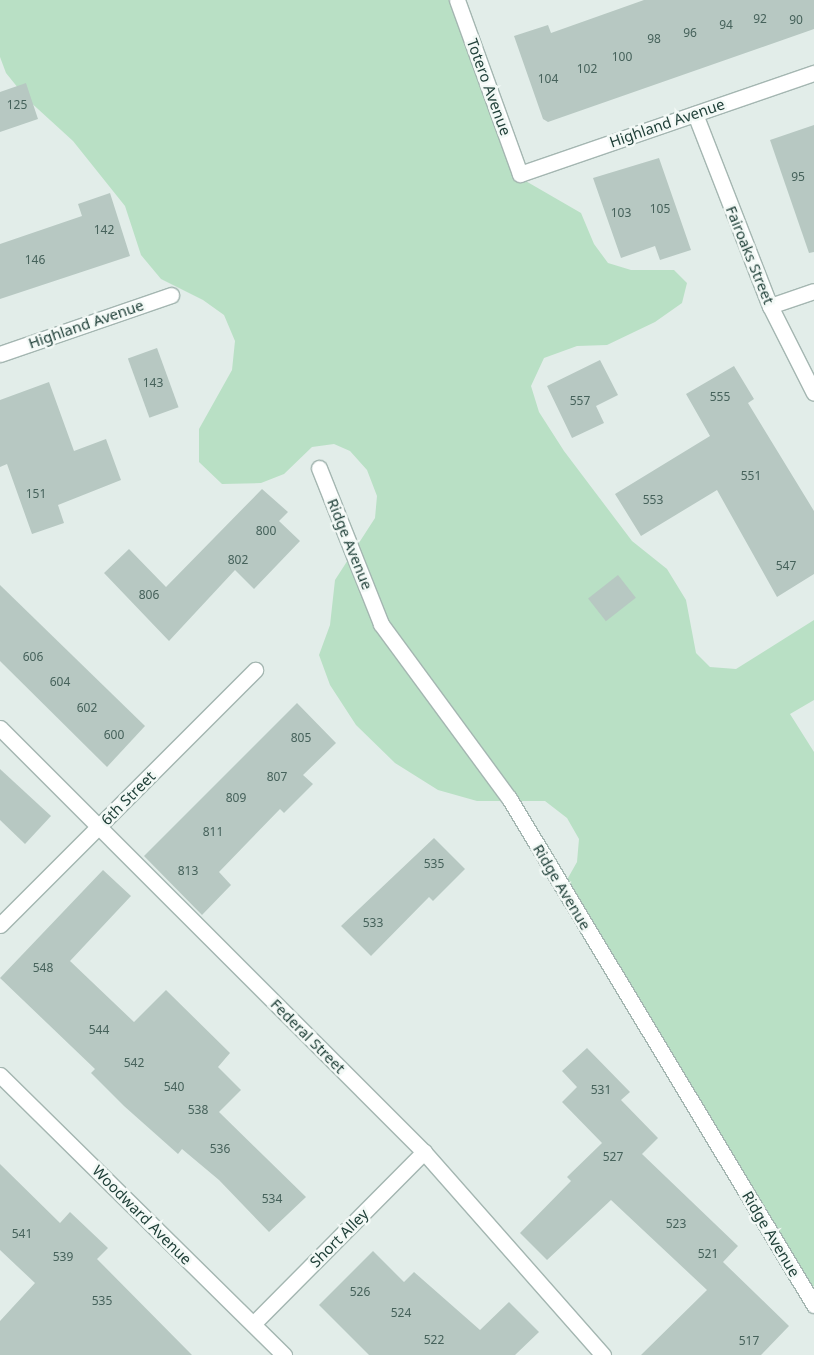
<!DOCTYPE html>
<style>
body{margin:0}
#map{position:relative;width:814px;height:1355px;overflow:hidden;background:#e2ede9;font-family:"Noto Sans",sans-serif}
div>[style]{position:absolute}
.green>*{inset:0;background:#b9e0c5}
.building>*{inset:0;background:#b7c8c2;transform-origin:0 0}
.roads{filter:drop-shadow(1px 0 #a4b6b1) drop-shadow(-1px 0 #a4b6b1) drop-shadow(0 1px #a4b6b1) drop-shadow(0 -1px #a4b6b1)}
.minor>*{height:15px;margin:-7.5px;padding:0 7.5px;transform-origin:7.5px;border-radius:7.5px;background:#fff}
span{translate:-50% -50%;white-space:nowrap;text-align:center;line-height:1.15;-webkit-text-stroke:5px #f3f9f6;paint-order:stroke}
.number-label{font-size:12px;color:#46625b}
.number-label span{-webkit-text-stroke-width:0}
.street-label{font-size:15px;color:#204039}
</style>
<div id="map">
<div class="green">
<div style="clip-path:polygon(0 0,453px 0,517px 176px,581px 213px,594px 244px,608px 263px,631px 270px,674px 270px,687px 283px,682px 303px,655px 322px,607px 345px,577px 346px,544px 358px,531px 386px,539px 412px,564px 451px,632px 541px,667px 569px,686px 600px,696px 653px,710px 667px,736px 669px,814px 620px,814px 700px,790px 714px,814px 752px,814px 1286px,808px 1289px,564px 885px,577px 862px,579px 839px,567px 818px,545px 801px,477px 801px,438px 790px,395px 763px,356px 725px,330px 685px,319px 655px,330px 625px,335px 580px,375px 518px,377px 496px,367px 470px,350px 451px,334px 444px,312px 447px,284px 474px,261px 483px,222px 484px,199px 462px,199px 429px,232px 370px,235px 341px,224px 315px,203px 300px,161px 279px,141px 255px,125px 206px,73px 141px,27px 99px,6px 73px,0 57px)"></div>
</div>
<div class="building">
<div style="clip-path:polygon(644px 0,814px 0,814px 29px,548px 122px,543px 119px,514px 36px,548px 25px,551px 33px)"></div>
<div style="clip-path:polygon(26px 83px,38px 119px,0 132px,0 92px)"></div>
<div style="clip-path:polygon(814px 125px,814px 252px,809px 253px,770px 140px)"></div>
<div style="clip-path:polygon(659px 158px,691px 250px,660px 260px,655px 246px,621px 258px,593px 178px)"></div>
<div style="clip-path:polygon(110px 193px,130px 256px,0 299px,0 244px,82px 216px,78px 204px)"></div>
<div style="left:157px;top:348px;width:63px;height:31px;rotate:70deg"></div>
<div style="clip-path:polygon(600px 360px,618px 395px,596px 406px,604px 423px,572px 438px,547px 386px)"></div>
<div style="clip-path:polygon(734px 366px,754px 399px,748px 403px,814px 511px,814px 574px,777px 597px,717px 490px,641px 536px,615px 494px,710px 436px,686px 394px)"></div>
<div style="clip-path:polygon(49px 382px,74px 451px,106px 439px,121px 480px,58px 505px,64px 523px,32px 534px,7px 464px,0 467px,0 400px)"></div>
<div style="clip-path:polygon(262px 489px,288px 512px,279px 521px,300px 541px,254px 589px,235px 570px,169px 641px,104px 573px,129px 549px,166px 587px)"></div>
<div style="left:618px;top:575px;width:29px;height:38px;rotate:52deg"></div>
<div style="clip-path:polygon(0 585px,145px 726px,107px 767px,0 661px)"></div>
<div style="clip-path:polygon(297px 703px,336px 743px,303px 775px,313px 784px,284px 813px,280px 809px,219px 872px,231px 885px,202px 915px,144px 856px)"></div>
<div style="clip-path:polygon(0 769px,51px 816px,25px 844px,0 820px)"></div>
<div style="clip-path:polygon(434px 838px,465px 869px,433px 901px,429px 897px,371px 956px,341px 926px)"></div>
<div style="clip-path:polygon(103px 870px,131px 896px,70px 961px,134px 1022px,166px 990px,230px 1053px,218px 1067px,241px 1090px,219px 1112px,306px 1197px,269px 1232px,219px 1180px,182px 1149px,178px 1154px,124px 1106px,91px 1073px,95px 1069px,0 978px)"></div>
<div style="clip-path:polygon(587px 1048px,630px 1092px,621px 1100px,658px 1138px,642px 1154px,738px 1246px,723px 1262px,789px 1326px,761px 1355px,641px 1355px,707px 1290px,611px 1200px,547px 1260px,520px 1233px,571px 1181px,567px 1177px,602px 1143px,562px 1102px,577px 1087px,562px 1071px)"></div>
<div style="clip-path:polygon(0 1164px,60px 1223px,70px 1212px,108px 1248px,97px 1259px,192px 1355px,0 1355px,0 1321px,35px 1283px,0 1250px)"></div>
<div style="clip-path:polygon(373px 1251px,404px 1282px,414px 1272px,480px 1330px,509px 1302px,539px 1332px,515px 1355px,369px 1355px,319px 1305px)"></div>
</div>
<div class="roads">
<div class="minor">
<div style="left:457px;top:0;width:185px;rotate:70.1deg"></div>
<div style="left:520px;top:174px;width:311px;rotate:-19deg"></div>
<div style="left:695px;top:114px;width:206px;rotate:68.7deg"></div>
<div style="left:770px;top:306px;width:97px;rotate:63.2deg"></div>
<div style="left:770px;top:306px;width:46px;rotate:-18.8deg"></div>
<div style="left:0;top:354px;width:181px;rotate:-19deg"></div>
<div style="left:319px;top:468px;width:168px;rotate:68.3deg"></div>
<div style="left:381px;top:624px;width:216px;rotate:53.7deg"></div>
<div style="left:509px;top:798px;width:592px;rotate:58.97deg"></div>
<div style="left:0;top:728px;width:600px;rotate:45deg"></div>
<div style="left:424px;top:1152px;width:271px;rotate:48.6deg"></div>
<div style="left:0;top:925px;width:361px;rotate:-45deg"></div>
<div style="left:0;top:1075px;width:399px;rotate:44.6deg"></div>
<div style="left:253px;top:1324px;width:243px;rotate:-45.2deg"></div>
</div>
</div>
<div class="number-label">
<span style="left:760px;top:19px">92</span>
<span style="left:796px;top:20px">90</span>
<span style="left:726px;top:25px">94</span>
<span style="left:690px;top:33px">96</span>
<span style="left:654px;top:39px">98</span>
<span style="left:622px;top:57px">100</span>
<span style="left:587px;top:69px">102</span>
<span style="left:548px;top:79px">104</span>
<span style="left:17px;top:105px">125</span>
<span style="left:798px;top:177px">95</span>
<span style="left:660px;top:209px">105</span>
<span style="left:621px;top:213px">103</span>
<span style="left:104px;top:230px">142</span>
<span style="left:35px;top:260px">146</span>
<span style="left:153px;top:383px">143</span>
<span style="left:720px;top:397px">555</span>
<span style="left:580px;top:401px">557</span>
<span style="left:751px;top:476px">551</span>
<span style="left:36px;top:494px">151</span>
<span style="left:653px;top:500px">553</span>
<span style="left:266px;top:531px">800</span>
<span style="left:238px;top:560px">802</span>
<span style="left:786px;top:566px">547</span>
<span style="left:149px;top:595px">806</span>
<span style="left:33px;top:657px">606</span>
<span style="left:60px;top:682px">604</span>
<span style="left:87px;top:708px">602</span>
<span style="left:114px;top:735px">600</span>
<span style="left:301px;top:738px">805</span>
<span style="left:277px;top:777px">807</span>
<span style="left:236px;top:798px">809</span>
<span style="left:213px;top:832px">811</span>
<span style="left:434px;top:864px">535</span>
<span style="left:188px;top:871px">813</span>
<span style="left:373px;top:923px">533</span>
<span style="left:43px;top:968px">548</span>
<span style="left:99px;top:1030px">544</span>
<span style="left:134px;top:1063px">542</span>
<span style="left:174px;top:1087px">540</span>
<span style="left:601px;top:1090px">531</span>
<span style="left:198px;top:1110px">538</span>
<span style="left:220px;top:1149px">536</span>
<span style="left:613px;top:1157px">527</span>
<span style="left:272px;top:1199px">534</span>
<span style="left:676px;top:1224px">523</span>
<span style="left:22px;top:1234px">541</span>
<span style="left:708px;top:1254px">521</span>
<span style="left:63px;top:1257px">539</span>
<span style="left:360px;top:1292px">526</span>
<span style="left:102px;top:1301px">535</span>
<span style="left:401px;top:1313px">524</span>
<span style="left:434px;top:1340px">522</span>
<span style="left:749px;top:1341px">517</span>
</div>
<div class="street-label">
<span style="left:489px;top:87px;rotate:70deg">Totero Avenue</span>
<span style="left:667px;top:123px;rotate:-19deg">Highland Avenue</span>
<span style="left:750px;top:255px;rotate:68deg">Fairoaks Street</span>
<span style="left:86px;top:324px;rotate:-19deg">Highland Avenue</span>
<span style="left:350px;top:544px;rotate:68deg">Ridge Avenue</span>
<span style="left:128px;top:798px;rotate:-45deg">6th Street</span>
<span style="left:562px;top:887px;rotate:59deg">Ridge Avenue</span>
<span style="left:308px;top:1036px;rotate:45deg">Federal Street</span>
<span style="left:142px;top:1215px;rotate:45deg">Woodward Avenue</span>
<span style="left:771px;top:1234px;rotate:59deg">Ridge Avenue</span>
<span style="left:339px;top:1238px;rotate:-45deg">Short Alley</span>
</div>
</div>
